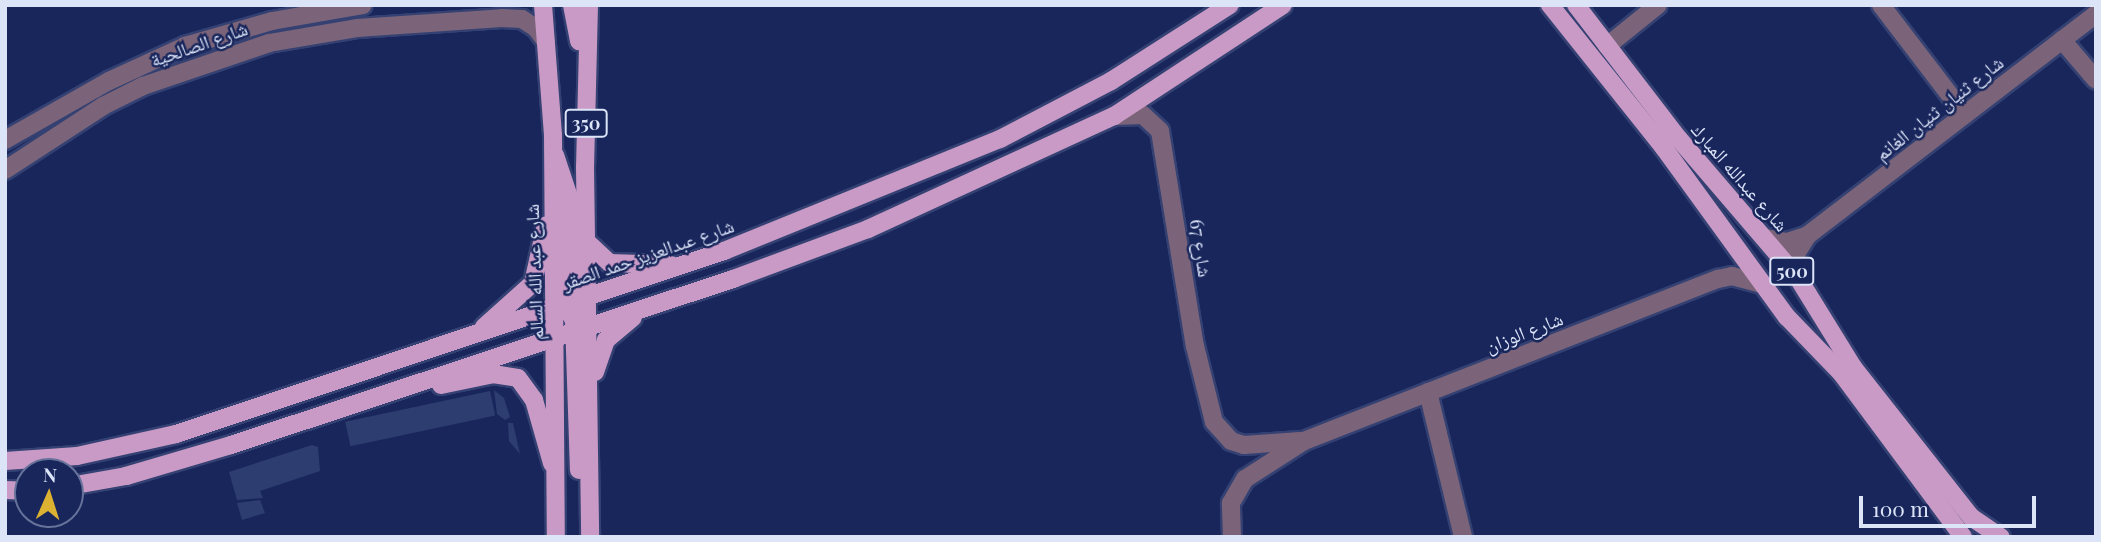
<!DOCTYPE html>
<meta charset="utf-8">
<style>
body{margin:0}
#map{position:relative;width:2101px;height:542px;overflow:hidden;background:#19265c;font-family:"Playfair Display","Noto Naskh Arabic",serif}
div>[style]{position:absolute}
.green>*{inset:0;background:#2d3d70;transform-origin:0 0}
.roads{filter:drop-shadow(2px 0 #344172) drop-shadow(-2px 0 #344172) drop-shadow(0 2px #344172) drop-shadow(0 -2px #344172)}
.minor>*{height:18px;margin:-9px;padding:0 9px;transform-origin:9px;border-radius:9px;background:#7b6479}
.major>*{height:18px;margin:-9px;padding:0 9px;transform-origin:9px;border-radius:9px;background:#ca9ac6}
span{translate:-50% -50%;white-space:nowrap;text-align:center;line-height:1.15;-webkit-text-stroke:5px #19265c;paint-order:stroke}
.shield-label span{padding:2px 5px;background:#19265c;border:2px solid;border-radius:5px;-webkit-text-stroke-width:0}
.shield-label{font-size:18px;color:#dce4f8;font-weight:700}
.street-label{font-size:19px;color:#dce4f8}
.frame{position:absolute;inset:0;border:7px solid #dce4f8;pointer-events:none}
.north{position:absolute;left:14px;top:458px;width:70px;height:70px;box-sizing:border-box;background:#19265c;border:2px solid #67729a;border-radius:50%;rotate:3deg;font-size:19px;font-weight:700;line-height:28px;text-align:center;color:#dce4f8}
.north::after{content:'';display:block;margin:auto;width:24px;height:32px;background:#dcb233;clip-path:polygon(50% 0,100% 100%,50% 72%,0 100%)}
.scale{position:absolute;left:1859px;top:496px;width:177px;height:32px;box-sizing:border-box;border:4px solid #dce4f8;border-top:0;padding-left:9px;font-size:21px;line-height:24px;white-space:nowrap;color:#dce4f8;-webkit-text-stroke:5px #19265c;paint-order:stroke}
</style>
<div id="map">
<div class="green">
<div style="clip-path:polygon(494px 390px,504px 398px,510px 417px,505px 420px,497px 414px)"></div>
<div style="left:490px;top:391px;width:25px;height:148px;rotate:78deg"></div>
<div style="clip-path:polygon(508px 423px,513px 423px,520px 454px,509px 441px)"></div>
<div style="clip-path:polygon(312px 445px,318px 447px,320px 471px,260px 491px,263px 498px,237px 500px,229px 472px)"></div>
<div style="clip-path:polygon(260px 500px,265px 513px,242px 520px,237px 503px)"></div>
</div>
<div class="roads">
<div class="minor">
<div style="left:1881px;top:5px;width:138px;rotate:52.6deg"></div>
<div style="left:2062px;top:40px;width:52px;rotate:49.6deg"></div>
<div style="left:1607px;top:46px;width:65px;rotate:-38.8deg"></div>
<div style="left:1114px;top:116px;width:29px;rotate:-2deg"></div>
<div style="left:1143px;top:115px;width:23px;rotate:43deg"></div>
<div style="left:1160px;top:131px;width:218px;rotate:80.8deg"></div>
<div style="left:1195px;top:346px;width:78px;rotate:76deg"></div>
<div style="left:1214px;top:422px;width:25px;rotate:48deg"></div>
<div style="left:1231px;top:441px;width:14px;rotate:17deg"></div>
<div style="left:1244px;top:445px;width:56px;rotate:-4.1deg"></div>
<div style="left:5px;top:140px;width:120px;rotate:-29.6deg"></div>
<div style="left:109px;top:81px;width:84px;rotate:-24.7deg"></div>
<div style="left:185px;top:46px;width:91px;rotate:-16deg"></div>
<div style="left:272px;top:21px;width:92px;rotate:-10deg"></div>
<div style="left:5px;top:170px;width:117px;rotate:-33.1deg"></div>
<div style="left:103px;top:106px;width:45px;rotate:-26.6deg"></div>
<div style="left:143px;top:86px;width:133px;rotate:-18.8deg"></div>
<div style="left:269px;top:43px;width:89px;rotate:-9.7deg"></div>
<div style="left:357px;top:28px;width:145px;rotate:-3.9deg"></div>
<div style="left:502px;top:18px;width:20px;rotate:3deg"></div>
<div style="left:522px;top:19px;width:17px;rotate:33deg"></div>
<div style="left:536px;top:28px;width:17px;rotate:54deg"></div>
<div style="left:1766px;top:238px;width:21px;rotate:11deg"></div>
<div style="left:1787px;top:242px;width:22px;rotate:-18deg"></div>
<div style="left:1808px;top:235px;width:363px;rotate:-37.5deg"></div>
<div style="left:1798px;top:278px;width:24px;rotate:-95deg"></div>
<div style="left:1796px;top:254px;width:22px;rotate:-58deg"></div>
<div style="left:1428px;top:392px;width:149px;rotate:76.4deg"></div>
<div style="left:1232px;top:537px;width:34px;rotate:-92deg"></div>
<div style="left:1231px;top:503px;width:28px;rotate:-60deg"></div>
<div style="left:1245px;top:479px;width:70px;rotate:-32.8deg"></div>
<div style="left:1304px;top:441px;width:445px;rotate:-21.4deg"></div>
<div style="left:1718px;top:279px;width:14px;rotate:-12deg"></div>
<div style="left:1732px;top:276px;width:30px;rotate:15deg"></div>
</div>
<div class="major">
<div style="left:543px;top:5px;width:130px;rotate:85.6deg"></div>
<div style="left:553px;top:135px;width:402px;rotate:89.6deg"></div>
<div style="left:572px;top:5px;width:37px;rotate:79deg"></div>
<div style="left:589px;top:5px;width:162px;rotate:91.4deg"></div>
<div style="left:585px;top:167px;width:370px;rotate:89.2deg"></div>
<div style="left:1550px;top:5px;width:183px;rotate:51.4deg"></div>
<div style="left:1664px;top:148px;width:209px;rotate:54deg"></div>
<div style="left:1787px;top:317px;width:79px;rotate:46deg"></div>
<div style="left:1842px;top:374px;width:203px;rotate:53.4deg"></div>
<div style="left:1576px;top:5px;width:169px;rotate:52.5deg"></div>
<div style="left:1679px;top:139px;width:183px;rotate:49.4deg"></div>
<div style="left:1798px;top:278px;width:105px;rotate:58.3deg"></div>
<div style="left:1853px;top:367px;width:191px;rotate:51.8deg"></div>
<div style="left:1971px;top:517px;width:36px;rotate:34deg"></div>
<div style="left:555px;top:155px;width:41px;rotate:71.6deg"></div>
<div style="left:568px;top:194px;width:119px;rotate:87.6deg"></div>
<div style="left:586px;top:241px;width:33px;rotate:43deg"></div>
<div style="left:610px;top:263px;width:61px;rotate:1.9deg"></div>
<div style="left:558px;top:308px;width:13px;rotate:23deg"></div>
<div style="left:570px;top:313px;width:9px;rotate:63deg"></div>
<div style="left:574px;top:321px;width:149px;rotate:88.1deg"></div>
<div style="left:484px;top:327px;width:66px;rotate:-41.9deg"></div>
<div style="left:533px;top:283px;width:59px;rotate:-77.4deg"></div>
<div style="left:595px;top:372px;width:34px;rotate:-71deg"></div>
<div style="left:606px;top:340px;width:35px;rotate:-40deg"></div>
<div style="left:441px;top:385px;width:53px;rotate:-11.9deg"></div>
<div style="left:493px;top:374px;width:25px;rotate:9deg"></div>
<div style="left:518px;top:378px;width:27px;rotate:54deg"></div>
<div style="left:534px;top:400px;width:66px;rotate:74.1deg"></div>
<div style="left:5px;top:461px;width:72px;rotate:-4deg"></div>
<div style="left:77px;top:456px;width:101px;rotate:-12.5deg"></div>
<div style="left:176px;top:434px;width:578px;rotate:-18.47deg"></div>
<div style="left:724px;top:251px;width:298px;rotate:-22.1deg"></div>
<div style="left:1000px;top:139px;width:125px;rotate:-27.6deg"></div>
<div style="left:1111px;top:81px;width:141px;rotate:-32.6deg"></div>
<div style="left:70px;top:486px;width:57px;rotate:-10.1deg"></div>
<div style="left:126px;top:476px;width:109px;rotate:-16.4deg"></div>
<div style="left:231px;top:445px;width:529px;rotate:-18.3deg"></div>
<div style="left:733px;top:279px;width:144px;rotate:-20.3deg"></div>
<div style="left:868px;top:229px;width:271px;rotate:-24.7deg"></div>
<div style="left:1114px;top:116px;width:202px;rotate:-33.3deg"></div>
<div style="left:5px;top:490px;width:23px;rotate:2deg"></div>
</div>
</div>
<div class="shield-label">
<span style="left:586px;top:123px">350</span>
<span style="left:1792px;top:271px">500</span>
</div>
<div class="street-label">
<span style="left:199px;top:44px;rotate:-19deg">شارع الصالحية</span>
<span style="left:1939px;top:108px;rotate:-38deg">شارع ثنيان ثنيان الغانم</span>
<span style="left:1740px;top:177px;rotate:49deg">شارع عبدالله المبارك</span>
<span style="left:1201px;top:248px;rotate:81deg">شارع 67</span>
<span style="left:648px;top:254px;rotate:-19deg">شارع عبدالعزيز حمد الصقر</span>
<span style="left:534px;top:272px;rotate:-92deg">شارع عبد الله السالم</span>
<span style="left:1524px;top:332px;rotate:-21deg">شارع الوزان</span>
</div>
<div class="frame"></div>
<div class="north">N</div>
<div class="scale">100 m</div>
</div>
